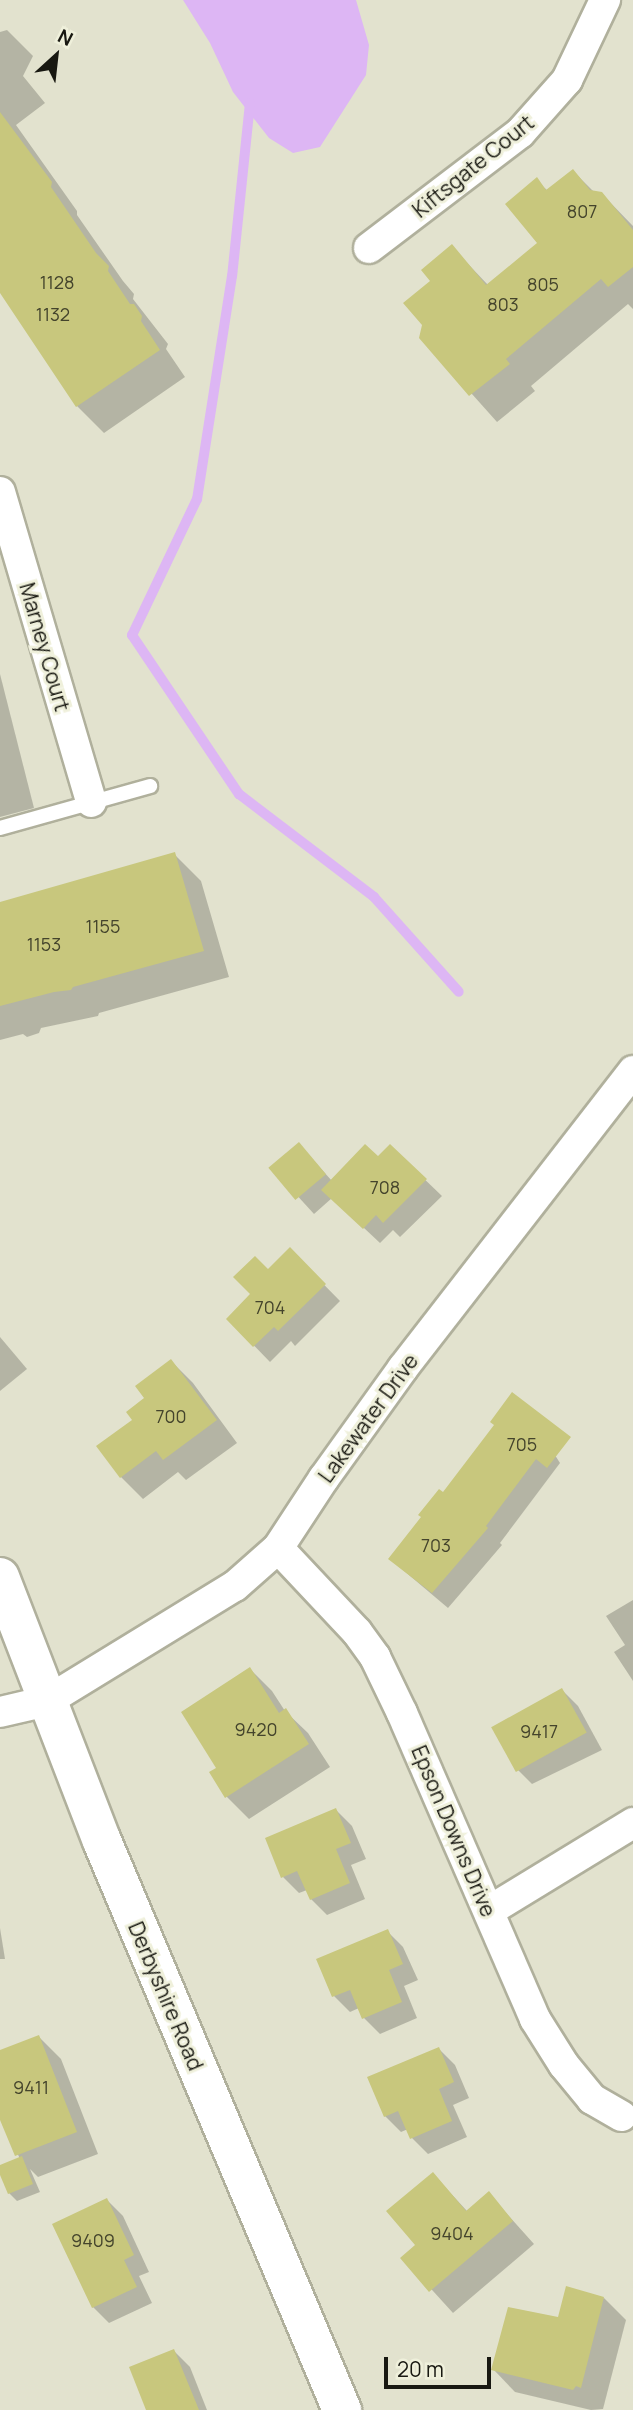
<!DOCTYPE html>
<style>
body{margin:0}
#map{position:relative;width:633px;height:2410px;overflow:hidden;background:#e2e2ce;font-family:Manrope,sans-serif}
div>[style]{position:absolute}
.water>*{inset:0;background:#ddb6f4}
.shadow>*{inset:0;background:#0003}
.stream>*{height:10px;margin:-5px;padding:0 5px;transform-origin:5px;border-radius:5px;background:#ddb6f4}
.building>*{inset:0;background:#c8c77d;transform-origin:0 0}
.roads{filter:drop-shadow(2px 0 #b0b09c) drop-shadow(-2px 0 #b0b09c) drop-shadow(0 2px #b0b09c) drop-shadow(0 -2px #b0b09c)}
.lane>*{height:14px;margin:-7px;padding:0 7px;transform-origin:7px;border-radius:7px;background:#fff}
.street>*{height:30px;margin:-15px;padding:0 15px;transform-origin:15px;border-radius:15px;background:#fff}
.secondary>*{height:38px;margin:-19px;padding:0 19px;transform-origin:19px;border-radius:19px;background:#fff}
span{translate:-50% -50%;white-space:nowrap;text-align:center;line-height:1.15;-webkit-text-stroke:6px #eff0db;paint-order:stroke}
.number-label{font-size:18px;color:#44442c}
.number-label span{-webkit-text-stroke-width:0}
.street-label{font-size:21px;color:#181811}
.north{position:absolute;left:21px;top:21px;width:70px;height:70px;-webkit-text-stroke:5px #eff0db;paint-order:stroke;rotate:27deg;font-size:19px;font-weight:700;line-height:28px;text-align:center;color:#181811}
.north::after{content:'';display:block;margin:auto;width:24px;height:32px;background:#181811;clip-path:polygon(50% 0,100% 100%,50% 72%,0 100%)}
.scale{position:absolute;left:384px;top:2357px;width:107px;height:32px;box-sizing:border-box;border:4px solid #181811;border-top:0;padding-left:9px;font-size:21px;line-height:24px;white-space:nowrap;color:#181811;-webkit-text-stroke:5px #eff0db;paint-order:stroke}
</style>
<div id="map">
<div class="water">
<div style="clip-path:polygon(183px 0,356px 0,369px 45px,366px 75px,320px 147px,293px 153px,269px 138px,233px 92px,210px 43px)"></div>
</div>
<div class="shadow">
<div style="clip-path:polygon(7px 30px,33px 56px,23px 76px,45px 103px,16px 125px,77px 211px,77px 215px,123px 281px,134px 294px,133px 299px,168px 344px,166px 349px,185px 377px,104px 433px,77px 406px,0 289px,0 32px)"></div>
<div style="clip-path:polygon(573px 171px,594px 192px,601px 193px,633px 226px,633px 309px,628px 304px,531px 386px,535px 391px,497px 422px,421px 337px,432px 282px,452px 247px,488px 285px,540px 244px,536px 180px,548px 191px)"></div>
<div style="clip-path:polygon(0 674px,34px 808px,0 817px)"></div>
<div style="clip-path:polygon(174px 854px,201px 881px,229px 977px,99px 1013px,98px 1016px,41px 1028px,39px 1033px,27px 1037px,23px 1034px,0 1040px,0 904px)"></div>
<div style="clip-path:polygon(299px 1144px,332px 1181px,378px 1159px,390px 1146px,442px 1196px,400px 1237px,393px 1230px,380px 1243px,332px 1198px,314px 1214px,272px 1168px)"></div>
<div style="clip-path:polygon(290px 1250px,340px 1301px,295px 1346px,291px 1341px,270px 1362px,228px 1319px)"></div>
<div style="clip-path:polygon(0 1337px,27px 1369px,0 1391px)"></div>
<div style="clip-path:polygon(171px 1361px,193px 1383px,237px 1443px,186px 1480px,178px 1472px,143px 1499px,121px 1477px,134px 1421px)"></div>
<div style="clip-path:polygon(527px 1411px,560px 1463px,500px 1543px,502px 1545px,448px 1608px,390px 1559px,443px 1495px)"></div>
<div style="clip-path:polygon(633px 1600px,633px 1681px,614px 1652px,625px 1645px,606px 1616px)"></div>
<div style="clip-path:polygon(250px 1669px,272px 1691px,285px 1711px,308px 1733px,330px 1767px,249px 1819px,227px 1797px,219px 1769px)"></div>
<div style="clip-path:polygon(562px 1690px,578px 1706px,602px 1750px,532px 1784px,516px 1768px)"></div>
<div style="clip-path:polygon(336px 1810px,352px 1826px,366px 1859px,351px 1865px,365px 1899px,327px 1915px,311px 1899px,307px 1890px,299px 1893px,283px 1877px)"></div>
<div style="clip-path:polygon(0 1928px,5px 1959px,0 1959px)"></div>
<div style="clip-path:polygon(387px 1931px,403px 1947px,418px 1980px,404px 1986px,417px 2018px,380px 2034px,364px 2018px,359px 2008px,350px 2012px,334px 1996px)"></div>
<div style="clip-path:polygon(39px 2037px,61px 2059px,98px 2154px,38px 2177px,30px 2169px,40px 2192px,17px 2201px,9px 2193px,0 2170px,0 2167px,20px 2159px,0 2115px,0 2052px)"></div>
<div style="clip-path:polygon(439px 2049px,455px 2065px,469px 2098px,453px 2105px,467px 2137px,428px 2154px,412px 2138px,408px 2129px,401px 2132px,385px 2116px)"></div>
<div style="clip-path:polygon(433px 2174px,467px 2211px,489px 2194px,534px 2244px,453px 2313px,403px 2258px,418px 2245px)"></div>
<div style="clip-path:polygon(107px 2200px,123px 2216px,149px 2272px,139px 2276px,152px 2303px,109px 2323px,93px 2307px)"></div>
<div style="clip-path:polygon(604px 2298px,626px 2320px,603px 2409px,591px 2410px,515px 2392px,493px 2369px,559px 2319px)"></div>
<div style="clip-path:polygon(174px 2351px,190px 2367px,207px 2410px,148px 2410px)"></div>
</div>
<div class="stream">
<div style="left:250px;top:103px;width:174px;rotate:95.9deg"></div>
<div style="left:232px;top:276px;width:226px;rotate:98.9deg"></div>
<div style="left:197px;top:499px;width:151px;rotate:115.5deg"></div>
<div style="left:132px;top:635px;width:192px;rotate:56.1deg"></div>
<div style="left:239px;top:794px;width:170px;rotate:37.3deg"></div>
<div style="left:374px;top:897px;width:127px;rotate:48.2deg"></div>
</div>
<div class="building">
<div style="clip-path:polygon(0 112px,52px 182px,51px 187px,96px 253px,109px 266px,108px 271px,130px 304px,134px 304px,142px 316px,141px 321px,160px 350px,76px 407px,0 293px)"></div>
<div style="clip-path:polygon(573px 169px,590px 190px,602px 192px,633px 230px,633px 267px,608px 287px,601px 279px,506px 359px,510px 364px,469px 396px,419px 338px,422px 325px,403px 303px,430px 281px,421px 270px,452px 244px,486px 285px,537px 243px,505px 204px,537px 177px,546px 190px)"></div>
<div style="clip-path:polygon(175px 852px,204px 951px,73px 987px,71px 990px,54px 992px,0 1006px,0 902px)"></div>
<div style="left:299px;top:1142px;width:42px;height:40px;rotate:50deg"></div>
<div style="clip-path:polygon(365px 1144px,378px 1156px,390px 1144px,427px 1179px,383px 1223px,376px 1215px,363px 1229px,321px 1190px)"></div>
<div style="clip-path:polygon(290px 1247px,326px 1284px,278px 1331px,274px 1327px,253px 1347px,226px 1319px,250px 1294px,233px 1277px,255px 1256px,268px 1269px)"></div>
<div style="clip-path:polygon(171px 1359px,217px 1420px,163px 1460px,156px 1451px,120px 1478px,96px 1446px,132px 1420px,126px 1412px,144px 1398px,135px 1386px)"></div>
<div style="clip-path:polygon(512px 1392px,571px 1437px,547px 1468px,536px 1459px,486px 1526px,488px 1528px,432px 1593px,388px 1559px,421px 1517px,418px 1515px,439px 1489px,443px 1492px,494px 1425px,490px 1422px)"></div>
<div style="clip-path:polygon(250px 1667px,279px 1713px,286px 1708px,309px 1744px,225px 1798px,209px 1772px,216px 1768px,181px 1712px)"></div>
<div style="left:562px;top:1688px;width:51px;height:81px;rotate:61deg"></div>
<div style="clip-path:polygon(336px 1808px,351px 1843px,336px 1849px,350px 1883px,310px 1900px,297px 1871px,281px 1878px,265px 1838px)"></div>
<div style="clip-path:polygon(388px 1929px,403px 1964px,389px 1970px,402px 2002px,362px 2019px,350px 1990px,332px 1997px,316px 1959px)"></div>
<div style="clip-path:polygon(39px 2035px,77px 2132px,15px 2156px,0 2120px,0 2050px)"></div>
<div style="clip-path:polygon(439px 2047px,454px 2082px,439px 2089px,452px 2121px,410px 2139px,398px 2111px,384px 2117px,367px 2077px)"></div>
<div style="clip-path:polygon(22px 2156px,33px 2184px,8px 2194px,0 2175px,0 2165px)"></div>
<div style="clip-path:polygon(433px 2172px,466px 2211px,489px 2191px,513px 2221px,429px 2292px,400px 2258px,415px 2245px,386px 2211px)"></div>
<div style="clip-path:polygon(107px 2198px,134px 2255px,124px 2260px,137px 2287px,92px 2308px,52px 2224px)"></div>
<div style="clip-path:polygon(566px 2286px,604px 2297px,581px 2388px,576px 2386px,573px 2390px,491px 2370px,508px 2307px,558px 2317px)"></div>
<div style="clip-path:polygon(174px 2349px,199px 2410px,146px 2410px,129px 2367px)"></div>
</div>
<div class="roads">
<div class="lane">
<div style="left:0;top:828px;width:156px;rotate:-15.6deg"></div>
</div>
<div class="street">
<div style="left:369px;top:248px;width:190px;rotate:-37.3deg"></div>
<div style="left:520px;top:133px;width:71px;rotate:-48.4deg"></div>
<div style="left:567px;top:80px;width:89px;rotate:-64.6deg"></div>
<div style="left:0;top:492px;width:323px;rotate:73.6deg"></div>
<div style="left:278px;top:1548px;width:115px;rotate:46.8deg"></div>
<div style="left:357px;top:1632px;width:31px;rotate:54deg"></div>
<div style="left:375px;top:1657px;width:62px;rotate:64.3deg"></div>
<div style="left:402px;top:1713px;width:334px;rotate:66.5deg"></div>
<div style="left:535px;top:2019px;width:54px;rotate:57.8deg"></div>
<div style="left:564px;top:2065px;width:44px;rotate:50.5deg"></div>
<div style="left:592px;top:2099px;width:34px;rotate:30deg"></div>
<div style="left:0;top:1712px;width:48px;rotate:-13.2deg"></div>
<div style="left:47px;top:1701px;width:220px;rotate:-31.5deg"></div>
<div style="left:235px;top:1586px;width:57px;rotate:-41.5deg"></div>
<div style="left:278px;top:1548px;width:84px;rotate:-56.7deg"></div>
<div style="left:324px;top:1478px;width:135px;rotate:-54.3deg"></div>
<div style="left:403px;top:1368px;width:376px;rotate:-52.2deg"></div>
<div style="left:489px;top:1911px;width:169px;rotate:-31.4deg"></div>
</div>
<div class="secondary">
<div style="left:0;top:1577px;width:283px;rotate:68.9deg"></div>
<div style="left:102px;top:1841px;width:618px;rotate:67.13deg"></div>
</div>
</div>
<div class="number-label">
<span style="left:582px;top:211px">807</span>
<span style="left:57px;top:282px">1128</span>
<span style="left:543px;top:284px">805</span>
<span style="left:503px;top:304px">803</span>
<span style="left:53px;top:314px">1132</span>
<span style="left:103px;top:926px">1155</span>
<span style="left:44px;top:944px">1153</span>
<span style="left:385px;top:1187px">708</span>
<span style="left:270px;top:1307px">704</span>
<span style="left:171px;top:1416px">700</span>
<span style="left:522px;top:1444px">705</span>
<span style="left:436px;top:1545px">703</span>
<span style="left:256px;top:1729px">9420</span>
<span style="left:539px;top:1731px">9417</span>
<span style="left:31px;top:2087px">9411</span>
<span style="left:452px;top:2233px">9404</span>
<span style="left:93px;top:2240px">9409</span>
</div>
<div class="street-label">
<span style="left:473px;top:166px;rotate:-39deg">Kiftsgate Court</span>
<span style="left:45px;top:647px;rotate:74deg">Marney Court</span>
<span style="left:368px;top:1418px;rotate:-54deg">Lakewater Drive</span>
<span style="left:454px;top:1831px;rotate:67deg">Epson Downs Drive</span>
<span style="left:166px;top:1996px;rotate:67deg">Derbyshire Road</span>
</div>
<div class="north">N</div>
<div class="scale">20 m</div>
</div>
